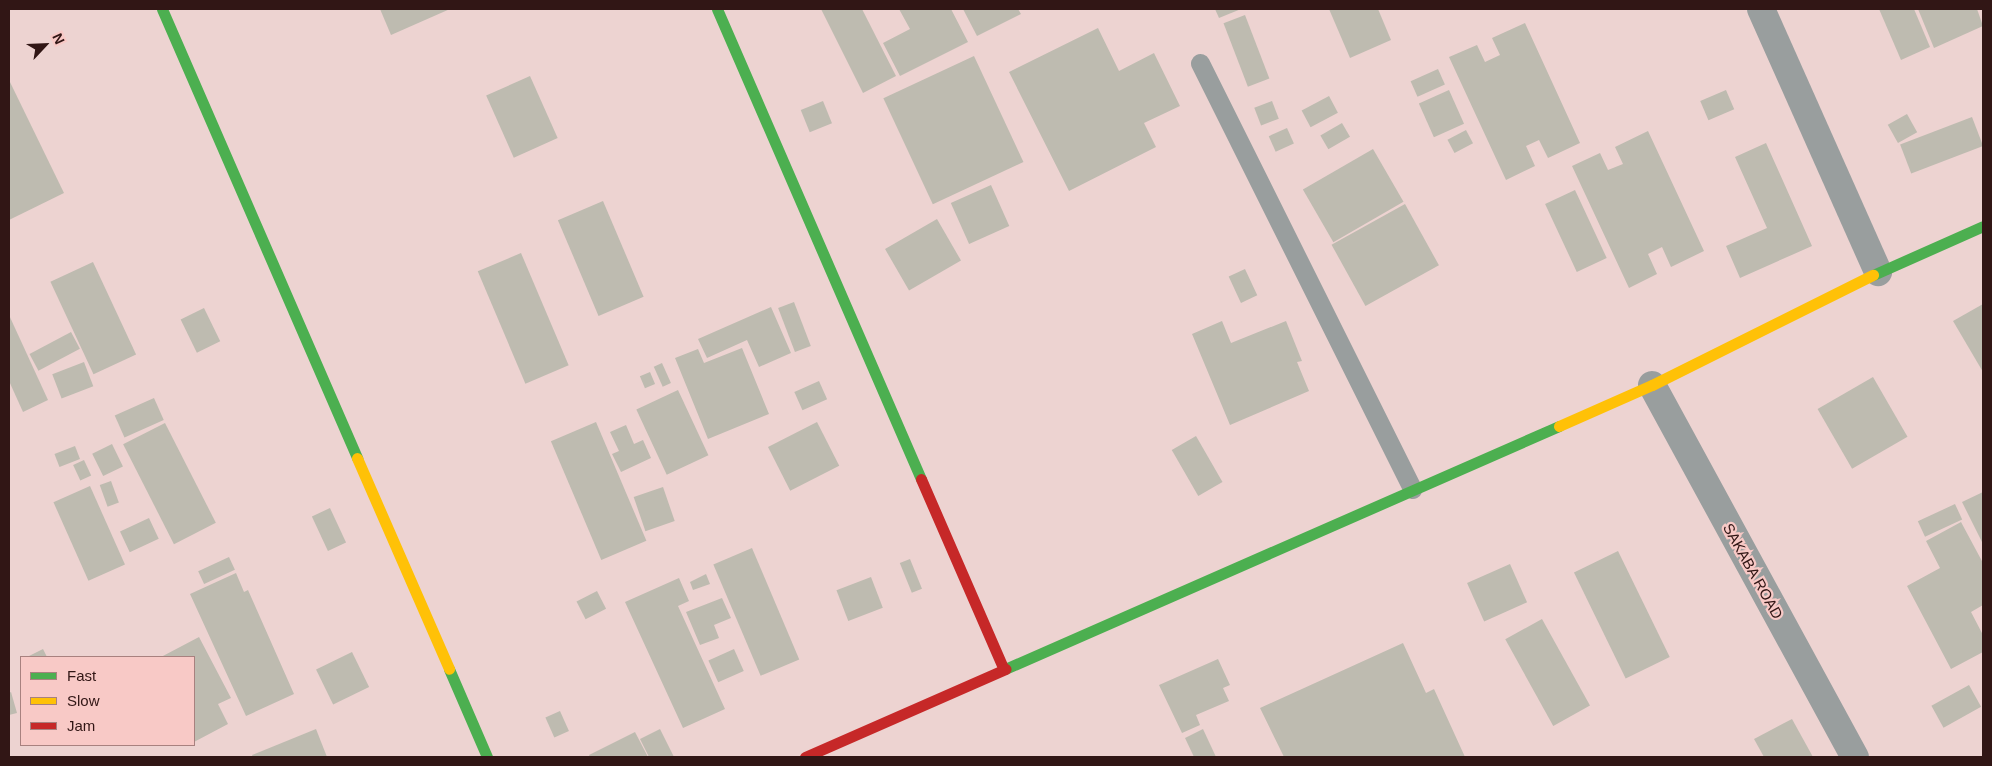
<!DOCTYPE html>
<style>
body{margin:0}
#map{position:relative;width:1992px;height:766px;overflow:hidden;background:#edd3d1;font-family:Arial,sans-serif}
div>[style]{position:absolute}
.building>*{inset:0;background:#bebbb0;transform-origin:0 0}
.lane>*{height:19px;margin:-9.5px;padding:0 9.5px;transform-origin:9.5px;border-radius:9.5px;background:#999e9e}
.street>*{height:28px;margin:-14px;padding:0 14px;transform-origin:14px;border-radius:14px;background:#999e9e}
.fast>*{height:11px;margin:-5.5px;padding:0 5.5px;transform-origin:5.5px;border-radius:5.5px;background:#4caf50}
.slow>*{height:11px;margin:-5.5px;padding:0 5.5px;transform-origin:5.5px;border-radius:5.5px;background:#ffc107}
.jam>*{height:11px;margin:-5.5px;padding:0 5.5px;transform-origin:5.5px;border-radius:5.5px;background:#c62828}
span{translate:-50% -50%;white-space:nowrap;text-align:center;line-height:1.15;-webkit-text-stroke:4.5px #f8c9c6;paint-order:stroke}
.street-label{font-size:15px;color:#311615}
.frame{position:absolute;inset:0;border:10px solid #311615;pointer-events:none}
.legend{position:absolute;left:20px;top:656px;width:175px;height:90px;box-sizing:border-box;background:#f8c9c6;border:1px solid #a8817f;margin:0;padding:6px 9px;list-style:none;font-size:15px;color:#311615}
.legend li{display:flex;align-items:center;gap:10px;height:25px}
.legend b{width:25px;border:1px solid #a8817f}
.north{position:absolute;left:20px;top:20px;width:50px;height:50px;-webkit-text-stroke:4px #f8c9c6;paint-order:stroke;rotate:65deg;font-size:14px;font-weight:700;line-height:20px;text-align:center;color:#311615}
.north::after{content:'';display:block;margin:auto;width:18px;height:22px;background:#311615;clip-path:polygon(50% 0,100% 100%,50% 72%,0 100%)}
</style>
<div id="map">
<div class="building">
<div style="clip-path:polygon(380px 9px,450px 9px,391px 35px)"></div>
<div style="clip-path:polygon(821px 9px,862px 9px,896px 76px,863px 93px)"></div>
<div style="clip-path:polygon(899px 9px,951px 9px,968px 42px,900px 76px,883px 43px,910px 29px)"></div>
<div style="clip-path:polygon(963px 9px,1018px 9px,1021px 14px,977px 36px)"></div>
<div style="clip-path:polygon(1215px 9px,1241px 9px,1219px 18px)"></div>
<div style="clip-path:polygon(1329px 9px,1378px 9px,1391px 40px,1350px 58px)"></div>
<div style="clip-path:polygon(1879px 9px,1914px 9px,1930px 47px,1901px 60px)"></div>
<div style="clip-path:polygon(1918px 9px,1977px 9px,1983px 26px,1934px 48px)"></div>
<div style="left:1245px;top:15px;width:68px;height:23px;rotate:69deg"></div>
<div style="clip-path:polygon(1525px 23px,1580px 143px,1548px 158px,1539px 140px,1526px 146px,1535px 166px,1506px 180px,1449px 57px,1477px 45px,1485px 62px,1500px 55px,1492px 38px)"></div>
<div style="clip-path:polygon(1098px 28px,1119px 71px,1154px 53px,1180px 106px,1144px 123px,1156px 147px,1069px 191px,1009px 72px)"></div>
<div style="left:974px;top:56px;width:117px;height:100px;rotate:65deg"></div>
<div style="left:1438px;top:69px;width:17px;height:30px;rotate:66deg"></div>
<div style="left:530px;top:76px;width:68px;height:48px;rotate:66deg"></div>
<div style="clip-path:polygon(9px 80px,64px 193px,9px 220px)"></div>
<div style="left:1449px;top:90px;width:37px;height:33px;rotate:66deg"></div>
<div style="left:1726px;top:90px;width:21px;height:28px;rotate:67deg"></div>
<div style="left:1329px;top:96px;width:19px;height:31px;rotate:62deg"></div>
<div style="left:823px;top:101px;width:24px;height:24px;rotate:68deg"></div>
<div style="left:1272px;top:101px;width:19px;height:19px;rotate:69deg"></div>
<div style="left:1907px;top:114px;width:21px;height:22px;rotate:61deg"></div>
<div style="left:1972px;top:117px;width:31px;height:77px;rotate:69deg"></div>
<div style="left:1342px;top:123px;width:16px;height:25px;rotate:60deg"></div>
<div style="left:1287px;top:128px;width:17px;height:20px;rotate:66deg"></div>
<div style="left:1466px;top:130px;width:15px;height:21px;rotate:62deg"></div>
<div style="clip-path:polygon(1648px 131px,1704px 251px,1671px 267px,1662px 247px,1648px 254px,1657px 274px,1629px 288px,1572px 166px,1600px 153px,1608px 170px,1623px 164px,1615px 147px)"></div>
<div style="clip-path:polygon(1766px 143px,1812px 246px,1740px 278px,1726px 246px,1767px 228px,1735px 157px)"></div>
<div style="left:1373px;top:149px;width:61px;height:81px;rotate:60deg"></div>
<div style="left:991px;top:185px;width:45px;height:44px;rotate:66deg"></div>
<div style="left:1575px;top:190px;width:75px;height:33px;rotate:65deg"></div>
<div style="left:603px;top:201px;width:104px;height:49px;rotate:67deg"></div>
<div style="left:1405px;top:204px;width:70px;height:84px;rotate:61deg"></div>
<div style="left:937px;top:219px;width:48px;height:60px;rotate:60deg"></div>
<div style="left:521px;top:253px;width:122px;height:47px;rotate:67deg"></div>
<div style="left:93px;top:262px;width:102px;height:47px;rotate:65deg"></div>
<div style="left:1245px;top:269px;width:29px;height:18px;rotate:65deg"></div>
<div style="left:794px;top:302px;width:47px;height:17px;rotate:69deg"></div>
<div style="clip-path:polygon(1983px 304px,1983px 372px,1953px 321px)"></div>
<div style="clip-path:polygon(771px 307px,791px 353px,759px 367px,747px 340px,707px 358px,698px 339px)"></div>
<div style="left:204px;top:308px;width:37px;height:26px;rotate:64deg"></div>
<div style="clip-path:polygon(9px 315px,48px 400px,23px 412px,9px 381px)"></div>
<div style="clip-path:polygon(1222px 321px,1231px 343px,1286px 321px,1302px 361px,1297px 362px,1309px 391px,1230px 425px,1192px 334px)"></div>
<div style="left:71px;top:332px;width:19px;height:47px;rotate:62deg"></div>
<div style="clip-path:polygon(742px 348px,769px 414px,708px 439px,675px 358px,698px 349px,704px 363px)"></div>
<div style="left:84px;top:362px;width:26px;height:34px;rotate:69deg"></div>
<div style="left:662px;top:363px;width:22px;height:9px;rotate:66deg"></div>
<div style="left:650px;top:372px;width:13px;height:11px;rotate:67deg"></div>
<div style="left:1873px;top:377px;width:69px;height:64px;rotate:60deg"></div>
<div style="left:819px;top:381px;width:20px;height:27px;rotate:66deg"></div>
<div style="left:678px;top:390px;width:72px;height:46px;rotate:65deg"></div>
<div style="left:154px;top:398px;width:24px;height:43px;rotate:66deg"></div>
<div style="left:596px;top:422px;width:129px;height:49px;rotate:67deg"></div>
<div style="left:817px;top:422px;width:49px;height:55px;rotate:63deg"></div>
<div style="left:165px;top:423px;width:112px;height:47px;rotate:63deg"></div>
<div style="clip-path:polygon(626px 425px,634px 444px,643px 440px,651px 458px,621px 472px,612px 454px,619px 451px,610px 432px)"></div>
<div style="left:1196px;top:436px;width:53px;height:28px;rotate:60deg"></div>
<div style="left:112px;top:444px;width:25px;height:22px;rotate:64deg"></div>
<div style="left:75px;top:446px;width:14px;height:22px;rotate:69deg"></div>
<div style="left:84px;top:460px;width:17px;height:12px;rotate:65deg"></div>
<div style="left:111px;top:481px;width:23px;height:12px;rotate:70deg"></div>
<div style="left:90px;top:486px;width:86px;height:40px;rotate:66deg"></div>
<div style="left:663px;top:487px;width:36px;height:31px;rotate:71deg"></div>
<div style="clip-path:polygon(1983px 492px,1983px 544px,1962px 502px)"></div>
<div style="left:1955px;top:504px;width:17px;height:41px;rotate:65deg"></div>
<div style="left:330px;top:508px;width:38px;height:20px;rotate:65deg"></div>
<div style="left:149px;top:518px;width:23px;height:32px;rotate:65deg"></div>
<div style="clip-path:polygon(1961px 522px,1983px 563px,1983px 605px,1971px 612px,1983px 635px,1983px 652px,1951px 669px,1907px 586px,1940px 568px,1926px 541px)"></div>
<div style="left:752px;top:548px;width:121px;height:42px;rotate:67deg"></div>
<div style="left:1618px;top:551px;width:118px;height:49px;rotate:64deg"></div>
<div style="left:229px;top:557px;width:14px;height:34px;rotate:65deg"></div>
<div style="left:910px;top:559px;width:32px;height:11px;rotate:68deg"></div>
<div style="left:1510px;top:564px;width:42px;height:47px;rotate:66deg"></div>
<div style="clip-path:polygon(236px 573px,244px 592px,248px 590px,294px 694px,246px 716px,190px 594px)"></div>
<div style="clip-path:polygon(706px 574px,710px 584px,693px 590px,690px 582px)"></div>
<div style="left:871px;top:577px;width:33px;height:37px;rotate:69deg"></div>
<div style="clip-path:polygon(679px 578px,689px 601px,678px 606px,725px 709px,683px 728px,625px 602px)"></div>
<div style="left:597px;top:591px;width:20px;height:23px;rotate:63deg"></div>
<div style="clip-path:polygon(722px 598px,731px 618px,714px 625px,719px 638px,700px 645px,686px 612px)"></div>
<div style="left:1542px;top:619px;width:99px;height:42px;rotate:61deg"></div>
<div style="clip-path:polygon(199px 637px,231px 698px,218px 704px,228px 724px,194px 742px,194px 657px,161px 657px)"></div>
<div style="clip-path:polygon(1403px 643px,1426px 693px,1434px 689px,1465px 757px,1284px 757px,1260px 708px)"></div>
<div style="clip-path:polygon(43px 649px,47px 657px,30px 657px,29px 656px)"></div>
<div style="left:734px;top:649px;width:24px;height:28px;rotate:66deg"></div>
<div style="left:352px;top:652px;width:39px;height:40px;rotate:64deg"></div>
<div style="clip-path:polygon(1218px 659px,1230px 685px,1223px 688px,1229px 701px,1196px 715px,1200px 725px,1182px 733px,1159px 685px)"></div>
<div style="left:1969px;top:685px;width:25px;height:43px;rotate:61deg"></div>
<div style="clip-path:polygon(11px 692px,17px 713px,9px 715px,9px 693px)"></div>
<div style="left:560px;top:711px;width:22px;height:16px;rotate:66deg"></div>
<div style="clip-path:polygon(1792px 719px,1813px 757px,1764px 757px,1754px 739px)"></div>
<div style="clip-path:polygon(316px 729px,327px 757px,253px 757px,252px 755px)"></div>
<div style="clip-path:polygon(660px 729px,674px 757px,649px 757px,640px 739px)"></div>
<div style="clip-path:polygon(1203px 729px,1216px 757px,1194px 757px,1185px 738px)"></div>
<div style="clip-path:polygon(635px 732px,648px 757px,590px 757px,589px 755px)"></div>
</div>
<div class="lane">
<div style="left:1200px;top:63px;width:476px;rotate:63.5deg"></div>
</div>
<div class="street">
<div style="left:1761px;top:9px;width:288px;rotate:66deg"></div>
<div style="left:1652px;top:385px;width:424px;rotate:61.4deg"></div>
</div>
<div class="fast">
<div style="left:162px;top:9px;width:490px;rotate:66.5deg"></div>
<div style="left:717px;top:9px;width:512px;rotate:66.54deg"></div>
<div style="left:1873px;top:275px;width:120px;rotate:-24deg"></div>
<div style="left:449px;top:669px;width:96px;rotate:66.6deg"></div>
<div style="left:1005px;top:669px;width:605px;rotate:-23.68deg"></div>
</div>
<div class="slow">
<div style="left:1559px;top:426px;width:102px;rotate:-23.8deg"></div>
<div style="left:1652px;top:385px;width:247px;rotate:-26.5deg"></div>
<div style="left:357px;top:458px;width:230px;rotate:66.4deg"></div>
</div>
<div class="jam">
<div style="left:921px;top:479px;width:206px;rotate:66.5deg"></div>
<div style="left:805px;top:757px;width:219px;rotate:-23.7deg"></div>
</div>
<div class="street-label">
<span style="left:1753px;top:571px;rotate:61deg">SAKABA ROAD</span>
</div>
<div class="frame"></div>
<ul class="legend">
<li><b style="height:6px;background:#4caf50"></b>Fast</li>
<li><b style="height:6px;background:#ffc107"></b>Slow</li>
<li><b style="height:6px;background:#c62828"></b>Jam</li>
</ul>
<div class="north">N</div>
</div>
